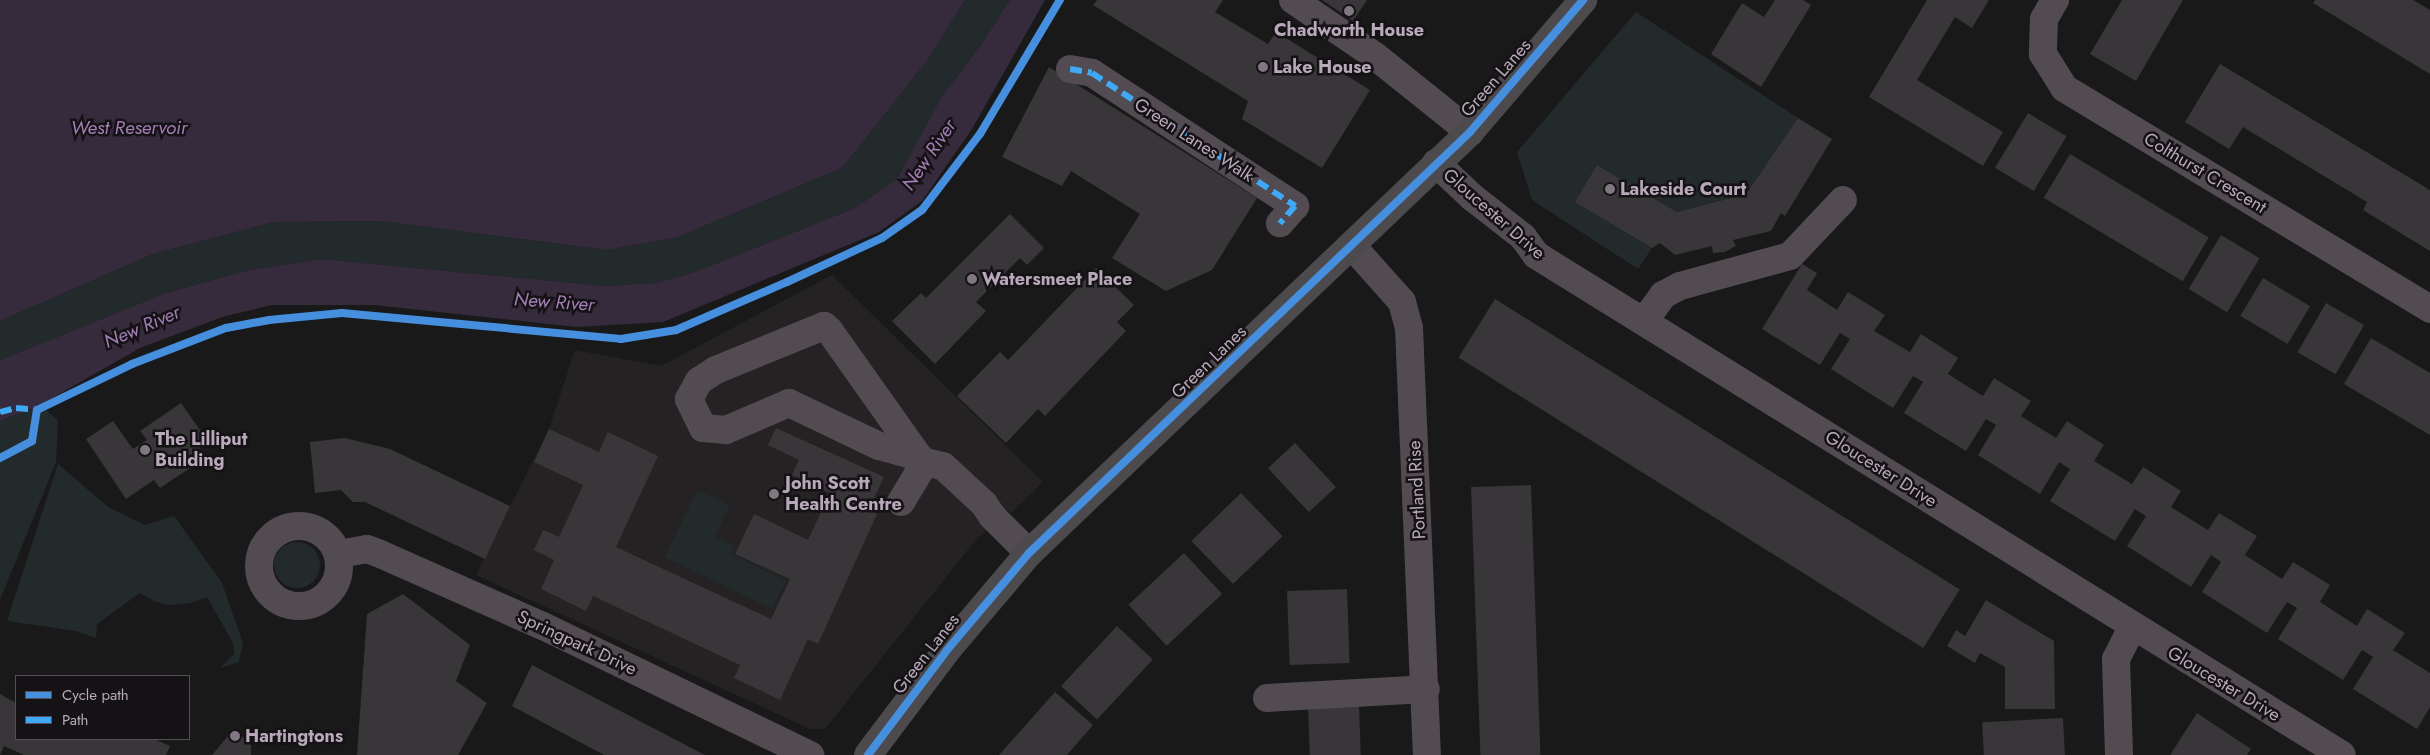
<!DOCTYPE html>
<style>
body{margin:0}
#map{position:relative;width:2430px;height:755px;overflow:hidden;background:#191919;font-family:Jost,sans-serif}
div>[style]{position:absolute}
.built>*{inset:0;background:#252224}
.green>*{inset:0;background:#232a2c}
.round{border-radius:50%}
.water>*{inset:0;background:#352b3c}
.building>*{inset:0;background:#383638;transform-origin:0 0}
.minor>*{height:28px;margin:-14px;padding:0 14px;transform-origin:14px;border-radius:14px;background:#524c52}
.minor>.ring{margin:-14px;padding:0;box-sizing:content-box;background:none;border:28px solid #524c52;border-radius:50%}
.major>*{height:28px;margin:-14px;padding:0 14px;transform-origin:14px;border-radius:14px;background:#4d4a4d}
.quiet>*{height:6px;margin-top:-3px;transform-origin:0;background:repeating-linear-gradient(90deg,#3fa9f5 0 12px,transparent 0 18px)}
.cycleway>*{height:8px;margin:-4px;padding:0 4px;transform-origin:4px;border-radius:4px;background:#468fdf}
.dots>*{width:14px;height:14px;translate:-50% -50%;box-sizing:border-box;border:2px solid #151215;border-radius:50%}
span{translate:-50% -50%;white-space:nowrap;text-align:center;line-height:1.15;-webkit-text-stroke:5px #151215;paint-order:stroke}
.poi-label{font-size:18px;color:#b8a9ba;font-weight:700}
.left{translate:0 -50%;text-align:left}
.street-label{font-size:18px;color:#b8a9ba}
.water-label{font-size:19px;color:#a27eb7;font-style:italic}
.legend{position:absolute;left:15px;top:675px;width:175px;height:65px;box-sizing:border-box;background:#151215;border:1px solid #564e57;margin:0;padding:6px 9px;list-style:none;font-size:15px;color:#b8a9ba}
.legend li{display:flex;align-items:center;gap:10px;height:25px}
.legend b{width:25px;border:1px solid #564e57}
</style>
<div id="map">
<div class="built">
<div style="clip-path:polygon(832px 275px,1043px 482px,1011px 513px,1007px 510px,974px 542px,825px 729px,810px 729px,476px 575px,549px 429px,575px 350px,661px 366px)"></div>
</div>
<div class="green">
<div style="clip-path:polygon(965px 0,1010px 0,978px 49px,942px 96px,897px 179px,855px 208px,695px 272px,655px 283px,605px 286px,321px 259px,249px 270px,166px 293px,0 360px,0 321px,153px 254px,274px 222px,381px 221px,607px 250px,678px 237px,842px 168px,926px 62px)"></div>
<div style="clip-path:polygon(1636px 12px,1798px 118px,1746px 194px,1677px 212px,1597px 165px,1576px 202px,1652px 248px,1638px 269px,1532px 200px,1517px 152px)"></div>
<div style="clip-path:polygon(40px 405px,58px 420px,56px 462px,0 600px,0 421px)"></div>
<div style="clip-path:polygon(58px 464px,108px 507px,145px 525px,174px 516px,222px 583px,243px 643px,239px 662px,220px 668px,234px 654px,233px 643px,207px 597px,190px 603px,169px 605px,156px 602px,140px 593px,97px 624px,96px 638px,76px 631px,7px 621px)"></div>
<div style="clip-path:polygon(697px 490px,730px 505px,715px 536px,734px 546px,731px 554px,786px 581px,772px 609px,665px 557px)"></div>
<div class="round" style="left:274px;top:542px;width:46px;height:46px"></div>
</div>
<div class="water">
<div style="clip-path:polygon(0 0,965px 0,926px 62px,842px 168px,678px 237px,607px 250px,381px 221px,274px 222px,153px 254px,0 321px)"></div>
<div style="clip-path:polygon(1010px 0,1045px 0,972px 129px,922px 201px,879px 232px,663px 322px,576px 327px,374px 305px,271px 305px,222px 317px,140px 348px,40px 405px,0 421px,0 360px,166px 293px,249px 270px,321px 259px,605px 286px,655px 283px,695px 272px,855px 208px,897px 179px,942px 96px,978px 49px)"></div>
</div>
<div class="building">
<div style="clip-path:polygon(1097px 0,1223px 0,1215px 12px,1268px 44px,1276px 32px,1370px 90px,1322px 168px,1242px 119px,1248px 101px,1093px 5px)"></div>
<div style="clip-path:polygon(1322px 0,1367px 0,1353px 21px)"></div>
<div style="clip-path:polygon(1775px 0,1803px 0,1811px 5px,1761px 87px,1711px 54px,1742px 3px,1764px 17px)"></div>
<div style="clip-path:polygon(1927px 0,1989px 0,1972px 28px,1955px 17px,1917px 80px,2003px 132px,1983px 166px,1869px 97px)"></div>
<div style="clip-path:polygon(2122px 0,2183px 0,2136px 81px,2090px 54px)"></div>
<div style="clip-path:polygon(2315px 0,2413px 0,2430px 10px,2430px 74px,2313px 3px)"></div>
<div style="clip-path:polygon(2220px 64px,2430px 190px,2430px 251px,2363px 210px,2367px 202px,2243px 127px,2229px 149px,2185px 122px)"></div>
<div style="clip-path:polygon(1049px 67px,1257px 198px,1212px 270px,1166px 291px,1112px 258px,1140px 214px,1071px 171px,1062px 186px,1002px 157px)"></div>
<div style="left:2028px;top:113px;width:45px;height:64px;rotate:31deg"></div>
<div style="clip-path:polygon(1798px 118px,1832px 139px,1785px 216px,1781px 213px,1771px 231px,1733px 240px,1736px 246px,1725px 252px,1713px 253px,1712px 246px,1675px 255px,1660px 243px,1652px 248px,1575px 202px,1597px 165px,1677px 212px,1746px 194px)"></div>
<div style="left:2070px;top:154px;width:162px;height:51px;rotate:31deg"></div>
<div style="clip-path:polygon(1010px 214px,1044px 248px,1027px 265px,1020px 258px,976px 302px,986px 311px,935px 364px,892px 321px,921px 293px,926px 298px)"></div>
<div style="left:2221px;top:235px;width:45px;height:63px;rotate:31deg"></div>
<div style="clip-path:polygon(1802px 264px,1817px 273px,1807px 290px,1837px 310px,1848px 292px,1885px 315px,1874px 331px,1910px 352px,1921px 334px,1958px 358px,1948px 374px,1983px 396px,1994px 378px,2031px 401px,2021px 416px,2056px 438px,2067px 421px,2104px 445px,2094px 461px,2132px 484px,2143px 467px,2181px 491px,2171px 507px,2208px 530px,2219px 513px,2257px 536px,2245px 555px,2282px 579px,2293px 562px,2330px 585px,2320px 602px,2357px 626px,2367px 609px,2405px 633px,2393px 650px,2430px 673px,2430px 707px,2417px 729px,2353px 689px,2373px 657px,2362px 650px,2343px 680px,2278px 639px,2297px 608px,2287px 602px,2267px 633px,2202px 592px,2221px 562px,2211px 555px,2191px 587px,2127px 546px,2146px 516px,2141px 513px,2135px 509px,2115px 541px,2050px 501px,2070px 469px,2059px 462px,2040px 494px,1978px 455px,1996px 425px,1986px 419px,1966px 451px,1904px 413px,1923px 382px,1913px 376px,1893px 408px,1831px 369px,1850px 339px,1840px 333px,1820px 365px,1762px 329px)"></div>
<div style="clip-path:polygon(1096px 268px,1134px 305px,1117px 322px,1126px 331px,1045px 416px,1038px 409px,1006px 443px,957px 396px,1000px 352px,1008px 360px)"></div>
<div style="left:2263px;top:278px;width:55px;height:44px;rotate:31deg"></div>
<div style="left:1495px;top:299px;width:548px;height:69px;rotate:32deg"></div>
<div style="left:2326px;top:303px;width:44px;height:57px;rotate:30deg"></div>
<div style="clip-path:polygon(2371px 338px,2430px 373px,2430px 435px,2344px 384px)"></div>
<div style="clip-path:polygon(181px 403px,209px 443px,196px 451px,202px 460px,160px 488px,154px 480px,126px 499px,86px 439px,113px 421px,133px 449px,147px 440px,140px 431px)"></div>
<div style="clip-path:polygon(776px 428px,884px 477px,868px 510px,877px 514px,818px 644px,808px 639px,780px 700px,734px 678px,740px 665px,593px 596px,586px 611px,541px 589px,554px 560px,534px 550px,543px 530px,559px 537px,583px 485px,534px 462px,549px 429px,599px 452px,608px 432px,658px 456px,616px 547px,771px 619px,790px 579px,735px 554px,754px 514px,808px 540px,830px 493px,792px 475px,799px 460px,768px 445px)"></div>
<div style="clip-path:polygon(345px 438px,390px 449px,510px 506px,485px 559px,365px 502px,353px 502px,341px 490px,315px 493px,310px 442px)"></div>
<div style="left:1295px;top:443px;width:60px;height:37px;rotate:47deg"></div>
<div style="left:1531px;top:485px;width:270px;height:60px;rotate:88deg"></div>
<div style="left:1241px;top:493px;width:60px;height:69px;rotate:46deg"></div>
<div style="left:1184px;top:553px;width:56px;height:76px;rotate:47deg"></div>
<div style="left:1347px;top:589px;width:74px;height:60px;rotate:88deg"></div>
<div style="clip-path:polygon(403px 594px,470px 645px,456px 681px,487px 703px,458px 755px,357px 755px,367px 614px)"></div>
<div style="clip-path:polygon(1986px 600px,2054px 641px,2055px 709px,2005px 709px,2005px 667px,1980px 653px,1975px 663px,1947px 646px,1956px 630px,1965px 636px)"></div>
<div style="left:1117px;top:626px;width:49px;height:82px;rotate:43deg"></div>
<div style="clip-path:polygon(532px 665px,705px 755px,604px 755px,512px 706px)"></div>
<div style="clip-path:polygon(1055px 692px,1093px 725px,1067px 755px,999px 755px)"></div>
<div style="clip-path:polygon(0 694px,16px 703px,16px 739px,154px 739px,170px 746px,166px 755px,24px 755px,4px 746px,0 755px)"></div>
<div style="left:1359px;top:705px;width:50px;height:51px;rotate:88deg"></div>
<div style="clip-path:polygon(2197px 713px,2251px 749px,2247px 755px,2170px 755px)"></div>
<div style="left:2063px;top:718px;width:37px;height:81px;rotate:87deg"></div>
<div style="clip-path:polygon(233px 730px,251px 743px,251px 755px,212px 755px)"></div>
</div>
<div class="minor">
<div style="left:1293px;top:0;width:99px;rotate:34.3deg"></div>
<div style="left:1375px;top:56px;width:122px;rotate:38.7deg"></div>
<div style="left:2055px;top:0;width:22px;rotate:120deg"></div>
<div style="left:2044px;top:19px;width:35px;rotate:92deg"></div>
<div style="left:2043px;top:54px;width:40px;rotate:58deg"></div>
<div style="left:2064px;top:88px;width:428px;rotate:31.1deg"></div>
<div style="left:1070px;top:69px;width:22px;rotate:10deg"></div>
<div style="left:1092px;top:73px;width:243px;rotate:33.2deg"></div>
<div style="left:1295px;top:206px;width:23px;rotate:131deg"></div>
<div style="left:1436px;top:163px;width:50px;rotate:43.4deg"></div>
<div style="left:1472px;top:197px;width:65px;rotate:38.1deg"></div>
<div style="left:1523px;top:237px;width:22px;rotate:54deg"></div>
<div style="left:1536px;top:255px;width:948px;rotate:31.81deg"></div>
<div style="left:1352px;top:246px;width:75px;rotate:48.2deg"></div>
<div style="left:1402px;top:302px;width:27px;rotate:75deg"></div>
<div style="left:1409px;top:328px;width:427px;rotate:87.6deg"></div>
<div style="left:1645px;top:320px;width:31px;rotate:-54deg"></div>
<div style="left:1663px;top:295px;width:19px;rotate:-28deg"></div>
<div style="left:1680px;top:286px;width:114px;rotate:-15.3deg"></div>
<div style="left:1790px;top:256px;width:77px;rotate:-46.6deg"></div>
<div style="left:824px;top:326px;width:6px;rotate:39deg"></div>
<div style="left:829px;top:330px;width:156px;rotate:54.7deg"></div>
<div style="left:919px;top:457px;width:41px;rotate:-164.6deg"></div>
<div style="left:879px;top:446px;width:100px;rotate:-154.5deg"></div>
<div style="left:789px;top:403px;width:69px;rotate:156.8deg"></div>
<div style="left:726px;top:430px;width:23px;rotate:-175deg"></div>
<div style="left:703px;top:428px;width:32px;rotate:-116deg"></div>
<div style="left:689px;top:399px;width:21px;rotate:-61deg"></div>
<div style="left:699px;top:381px;width:20px;rotate:-33deg"></div>
<div style="left:716px;top:370px;width:117px;rotate:-22.2deg"></div>
<div style="left:925px;top:462px;width:18px;rotate:13deg"></div>
<div style="left:943px;top:466px;width:56px;rotate:42.8deg"></div>
<div style="left:984px;top:504px;width:14px;rotate:56deg"></div>
<div style="left:992px;top:516px;width:52px;rotate:45deg"></div>
<div style="left:901px;top:502px;width:47px;rotate:-59deg"></div>
<div class="ring" style="left:259px;top:526px;width:52px;height:52px"></div>
<div style="left:339px;top:554px;width:28px;rotate:-10deg"></div>
<div style="left:367px;top:549px;width:12px;rotate:20deg"></div>
<div style="left:378px;top:553px;width:180px;rotate:23.9deg"></div>
<div style="left:543px;top:626px;width:297px;rotate:25.8deg"></div>
<div style="left:1267px;top:698px;width:159px;rotate:-3.2deg"></div>
<div style="left:2119px;top:755px;width:96px;rotate:-91.8deg"></div>
<div style="left:2116px;top:659px;width:36px;rotate:-63deg"></div>
</div>
<div class="major">
<div style="left:868px;top:755px;width:131px;rotate:-53deg"></div>
<div style="left:947px;top:650px;width:127px;rotate:-49.8deg"></div>
<div style="left:1029px;top:553px;width:610px;rotate:-43.67deg"></div>
<div style="left:1470px;top:132px;width:174px;rotate:-49.4deg"></div>
</div>
<div class="quiet">
<div style="left:1070px;top:69px;width:22px;rotate:10deg"></div>
<div style="left:1092px;top:73px;width:243px;rotate:33.2deg"></div>
<div style="left:1295px;top:206px;width:23px;rotate:131deg"></div>
<div style="left:0;top:412px;width:16px;rotate:-14deg"></div>
<div style="left:16px;top:408px;width:21px;rotate:5deg"></div>
</div>
<div class="cycleway">
<div style="left:0;top:458px;width:36px;rotate:-28deg"></div>
<div style="left:32px;top:441px;width:31px;rotate:-81deg"></div>
<div style="left:37px;top:410px;width:106px;rotate:-25.8deg"></div>
<div style="left:132px;top:364px;width:101px;rotate:-21deg"></div>
<div style="left:226px;top:328px;width:44px;rotate:-10.5deg"></div>
<div style="left:269px;top:320px;width:73px;rotate:-5.5deg"></div>
<div style="left:342px;top:313px;width:280px;rotate:5.3deg"></div>
<div style="left:621px;top:339px;width:56px;rotate:-9.3deg"></div>
<div style="left:676px;top:330px;width:121px;rotate:-23.4deg"></div>
<div style="left:787px;top:282px;width:105px;rotate:-24.9deg"></div>
<div style="left:882px;top:238px;width:49px;rotate:-35deg"></div>
<div style="left:922px;top:210px;width:96px;rotate:-52.7deg"></div>
<div style="left:980px;top:134px;width:156px;rotate:-59.2deg"></div>
<div style="left:868px;top:755px;width:131px;rotate:-53deg"></div>
<div style="left:947px;top:650px;width:127px;rotate:-49.8deg"></div>
<div style="left:1029px;top:553px;width:610px;rotate:-43.67deg"></div>
<div style="left:1470px;top:132px;width:174px;rotate:-49.4deg"></div>
</div>
<div class="dots">
<div style="left:1349px;top:11px;background:#807782"></div>
<div style="left:1263px;top:67px;background:#807782"></div>
<div style="left:1610px;top:189px;background:#807782"></div>
<div style="left:972px;top:279px;background:#807782"></div>
<div style="left:145px;top:450px;background:#807782"></div>
<div style="left:774px;top:494px;background:#807782"></div>
<div style="left:235px;top:736px;background:#807782"></div>
</div>
<div class="poi-label">
<span style="left:1349px;top:30px">Chadworth House</span>
<span class="left" style="left:1273px;top:67px">Lake House</span>
<span class="left" style="left:1620px;top:189px">Lakeside Court</span>
<span class="left" style="left:982px;top:279px">Watersmeet Place</span>
<span class="left" style="left:155px;top:450px">The Lilliput<br>Building</span>
<span class="left" style="left:785px;top:494px">John Scott<br>Health Centre</span>
<span class="left" style="left:245px;top:736px">Hartingtons</span>
</div>
<div class="street-label">
<span style="left:1496px;top:78px;rotate:-49deg">Green Lanes</span>
<span style="left:1194px;top:140px;rotate:33deg">Green Lanes Walk</span>
<span style="left:2205px;top:173px;rotate:31deg">Colthurst Crescent</span>
<span style="left:1494px;top:214px;rotate:41deg">Gloucester Drive</span>
<span style="left:1209px;top:362px;rotate:-44deg">Green Lanes</span>
<span style="left:1881px;top:469px;rotate:32deg">Gloucester Drive</span>
<span style="left:1417px;top:490px;rotate:-93deg">Portland Rise</span>
<span style="left:577px;top:643px;rotate:25deg">Springpark Drive</span>
<span style="left:926px;top:654px;rotate:-52deg">Green Lanes</span>
<span style="left:2224px;top:684px;rotate:31deg">Gloucester Drive</span>
</div>
<div class="water-label">
<span style="left:129px;top:128px">West Reservoir</span>
<span style="left:929px;top:155px;rotate:-56deg">New River</span>
<span style="left:554px;top:302px;rotate:4deg">New River</span>
<span style="left:142px;top:327px;rotate:-23deg">New River</span>
</div>
<ul class="legend">
<li><b style="height:6px;background:#468fdf"></b>Cycle path</li>
<li><b style="height:6px;background:#3fa9f5"></b>Path</li>
</ul>
</div>
